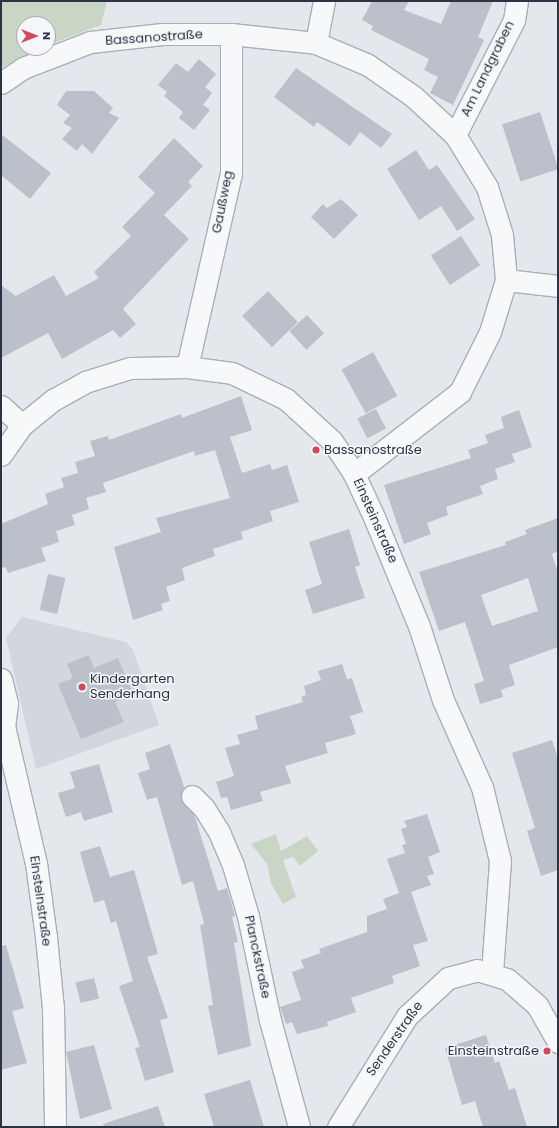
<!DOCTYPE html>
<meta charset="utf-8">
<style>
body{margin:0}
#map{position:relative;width:559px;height:1128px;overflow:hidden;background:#e4e7ec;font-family:Poppins,sans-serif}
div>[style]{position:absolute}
.built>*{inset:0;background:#d2d6de}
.green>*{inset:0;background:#c9d6c5}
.building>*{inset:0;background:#bbc0ca;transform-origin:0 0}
.roads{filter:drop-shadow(1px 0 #a9aeb7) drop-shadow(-1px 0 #a9aeb7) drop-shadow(0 1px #a9aeb7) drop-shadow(0 -1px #a9aeb7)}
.minor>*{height:21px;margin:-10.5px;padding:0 10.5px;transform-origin:10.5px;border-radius:10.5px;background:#f7f8fa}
.dots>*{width:11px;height:11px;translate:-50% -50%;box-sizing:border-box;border:2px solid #f4f6f9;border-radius:50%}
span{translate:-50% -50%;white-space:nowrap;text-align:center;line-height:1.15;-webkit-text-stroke:3px #f4f6f9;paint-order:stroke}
.street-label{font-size:13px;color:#2b3445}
.poi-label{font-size:13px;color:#2b3445}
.left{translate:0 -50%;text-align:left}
.right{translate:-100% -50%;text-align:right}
.frame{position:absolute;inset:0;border:2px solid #2b3445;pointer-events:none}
.north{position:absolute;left:16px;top:16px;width:40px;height:40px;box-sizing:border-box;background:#f4f6f9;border:1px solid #a4a8b1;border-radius:50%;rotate:90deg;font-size:11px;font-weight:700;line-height:16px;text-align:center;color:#2b3445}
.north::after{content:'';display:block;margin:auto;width:14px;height:18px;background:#d1495b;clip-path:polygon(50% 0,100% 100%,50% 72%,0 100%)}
</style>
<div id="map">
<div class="built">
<div style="clip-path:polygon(22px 617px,126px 642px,133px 650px,159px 725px,36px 769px,6px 638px)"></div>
</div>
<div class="green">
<div style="clip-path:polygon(1px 1px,107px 1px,101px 25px,48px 45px,48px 24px,24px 24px,24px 48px,39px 48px,1px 68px)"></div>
<div style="clip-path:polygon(276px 834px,281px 851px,307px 836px,318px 851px,300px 866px,293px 857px,283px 860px,296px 897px,283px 904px,271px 883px,267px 864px,251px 844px)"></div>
</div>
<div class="building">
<div style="clip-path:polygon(372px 1px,409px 1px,404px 10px,441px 24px,451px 1px,493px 1px,478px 37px,484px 40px,453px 105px,430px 93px,438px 77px,424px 70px,429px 59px,371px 30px,373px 26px,362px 20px)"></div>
<div style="clip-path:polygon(199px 59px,216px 74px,205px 87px,212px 93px,203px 105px,210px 110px,194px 130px,179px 118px,183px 112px,164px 96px,167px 92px,158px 85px,176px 63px,188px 72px)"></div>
<div style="clip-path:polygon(296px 68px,392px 134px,381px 148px,360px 132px,350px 146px,317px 122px,314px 127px,274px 97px)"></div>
<div style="clip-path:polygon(66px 91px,94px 91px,113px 108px,109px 113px,119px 118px,92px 154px,82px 144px,77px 151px,62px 139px,72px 128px,63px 123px,70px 115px,57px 105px)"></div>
<div style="left:540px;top:112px;width:60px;height:40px;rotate:72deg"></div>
<div style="clip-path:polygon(1px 134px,51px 173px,30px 199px,1px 175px)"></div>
<div style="clip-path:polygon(174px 138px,203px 166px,188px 182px,192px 186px,164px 215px,189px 239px,123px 309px,136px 324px,120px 338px,113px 330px,62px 359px,48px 333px,1px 358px,1px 285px,16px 296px,54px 275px,66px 296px,99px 278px,94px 272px,131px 236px,122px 227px,155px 193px,138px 177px)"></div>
<div style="clip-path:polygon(416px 150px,429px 170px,437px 165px,475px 219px,457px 231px,441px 206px,419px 220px,387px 169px)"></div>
<div style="clip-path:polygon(341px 199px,358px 215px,334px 239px,311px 217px,323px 204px,327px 208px)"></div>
<div style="left:461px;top:236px;width:35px;height:36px;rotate:57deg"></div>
<div style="left:268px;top:291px;width:43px;height:36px;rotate:46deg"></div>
<div style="left:307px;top:315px;width:25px;height:24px;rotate:47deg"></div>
<div style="left:373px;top:352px;width:50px;height:36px;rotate:61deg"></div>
<div style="clip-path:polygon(241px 396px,252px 430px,230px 437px,242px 473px,270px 464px,272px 470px,287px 465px,299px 502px,270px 511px,273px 521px,241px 532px,243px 539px,213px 549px,215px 556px,182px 568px,185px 580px,166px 587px,170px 601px,161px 604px,163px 610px,133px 620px,114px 547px,161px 532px,156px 518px,230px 498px,215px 450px,195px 456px,194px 451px,103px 483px,106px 492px,86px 498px,89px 509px,72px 515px,75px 525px,56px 531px,59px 542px,41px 548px,46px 561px,8px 573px,6px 567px,1px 568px,1px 524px,48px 504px,45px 494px,64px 487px,61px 478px,78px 473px,75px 462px,95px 456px,90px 441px,108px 436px,109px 440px,181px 414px,182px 418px)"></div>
<div style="left:376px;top:409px;width:22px;height:21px;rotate:63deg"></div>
<div style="clip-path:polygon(519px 410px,532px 447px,512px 454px,515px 462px,495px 469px,498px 479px,480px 486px,483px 494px,446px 507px,448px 515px,427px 523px,431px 534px,404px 544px,384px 485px,471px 458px,468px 450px,488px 443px,485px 435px,504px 428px,501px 417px)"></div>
<div style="clip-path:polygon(evenodd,558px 518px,558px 551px,552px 554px,558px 573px,558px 647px,509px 665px,515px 685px,501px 690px,503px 697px,480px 704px,474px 684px,484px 681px,465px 622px,439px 631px,419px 572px,506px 545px,505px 542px,527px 534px,525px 530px,558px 518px,528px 578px,538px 611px,492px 626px,481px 595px,528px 578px)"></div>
<div style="clip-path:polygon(349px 529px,360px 565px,355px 567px,365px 598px,313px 614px,305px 590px,322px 584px,309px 542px)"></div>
<div style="left:48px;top:574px;width:18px;height:37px;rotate:13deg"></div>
<div style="clip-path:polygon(89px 655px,94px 668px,118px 658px,133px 694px,115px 702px,124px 722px,81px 739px,58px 684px,73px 678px,67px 664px)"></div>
<div style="clip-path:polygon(342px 664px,347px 679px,352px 678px,363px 712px,350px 716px,356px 734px,325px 743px,328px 753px,285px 766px,291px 783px,260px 792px,263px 801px,231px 810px,227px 797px,221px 798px,216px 782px,234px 776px,225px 748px,240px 744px,237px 735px,258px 729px,255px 716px,303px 702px,301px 697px,306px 695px,304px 686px,321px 680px,318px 671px)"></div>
<div style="clip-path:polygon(552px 740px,558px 759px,558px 870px,541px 876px,527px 831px,535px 828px,512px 753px)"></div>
<div style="clip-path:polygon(170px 744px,184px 787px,181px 799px,194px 814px,218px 891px,227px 888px,235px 916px,232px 917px,238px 942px,234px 943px,251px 1046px,218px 1055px,208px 1006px,213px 1005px,200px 925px,204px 924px,193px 881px,182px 885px,157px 797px,147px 800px,138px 773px,150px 769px,145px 753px)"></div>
<div style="clip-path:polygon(99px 764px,113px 812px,84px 821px,81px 812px,66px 817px,58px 793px,75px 788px,70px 772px)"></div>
<div style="clip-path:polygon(427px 814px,440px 852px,428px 857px,434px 874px,427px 876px,431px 885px,411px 892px,428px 941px,413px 945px,420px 966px,392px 976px,394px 983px,351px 998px,356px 1012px,327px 1022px,328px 1026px,297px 1034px,292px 1022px,286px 1024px,280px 1007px,301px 1000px,292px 972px,304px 968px,301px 960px,321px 953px,319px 949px,367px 932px,367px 916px,387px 909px,383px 899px,399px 893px,387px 859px,405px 853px,402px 845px,406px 844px,401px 829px,407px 827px,404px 821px)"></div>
<div style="clip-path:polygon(100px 846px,110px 877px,134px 870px,158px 954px,147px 957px,168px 1018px,160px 1020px,174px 1072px,145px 1081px,135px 1048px,140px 1047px,119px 986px,133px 981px,116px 921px,111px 923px,104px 900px,94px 903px,80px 852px)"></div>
<div style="clip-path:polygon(6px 945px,24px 1008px,12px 1011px,27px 1063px,1px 1070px,1px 946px)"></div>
<div style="left:94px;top:978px;width:21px;height:19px;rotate:76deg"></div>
<div style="clip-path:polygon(486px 1035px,495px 1063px,499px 1061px,509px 1090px,515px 1088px,527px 1127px,483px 1127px,475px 1101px,462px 1105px,445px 1048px)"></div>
<div style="clip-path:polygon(94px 1045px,112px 1109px,80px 1119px,66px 1052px)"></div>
<div style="clip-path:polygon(250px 1080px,264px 1127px,214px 1127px,204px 1094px)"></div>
<div style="clip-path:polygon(158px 1106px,165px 1127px,104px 1127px,103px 1124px)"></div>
</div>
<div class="roads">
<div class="minor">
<div style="left:316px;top:43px;width:43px;rotate:-79.2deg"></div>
<div style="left:1px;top:83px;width:27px;rotate:-34deg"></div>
<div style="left:23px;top:68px;width:72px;rotate:-21.2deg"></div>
<div style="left:90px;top:42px;width:73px;rotate:-6.3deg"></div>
<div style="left:163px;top:34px;width:68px"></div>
<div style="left:231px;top:34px;width:85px;rotate:6deg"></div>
<div style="left:316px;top:43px;width:56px;rotate:22.9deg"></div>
<div style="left:368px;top:65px;width:56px;rotate:34.8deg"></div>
<div style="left:414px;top:97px;width:56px;rotate:42.8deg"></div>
<div style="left:455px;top:135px;width:61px;rotate:58.4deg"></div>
<div style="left:487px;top:187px;width:50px;rotate:72.6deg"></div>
<div style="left:502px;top:235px;width:45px;rotate:84.9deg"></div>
<div style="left:506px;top:280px;width:54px;rotate:107.1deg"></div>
<div style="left:490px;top:332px;width:67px;rotate:116.6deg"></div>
<div style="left:460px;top:392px;width:134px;rotate:142.3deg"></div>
<div style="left:455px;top:135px;width:129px;rotate:-62.8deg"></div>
<div style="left:514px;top:20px;width:19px;rotate:-81deg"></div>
<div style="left:506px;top:280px;width:52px;rotate:6.6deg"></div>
<div style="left:187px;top:367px;width:198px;rotate:-77.2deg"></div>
<div style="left:231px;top:174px;width:140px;rotate:-90deg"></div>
<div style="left:1px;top:406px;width:28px;rotate:42deg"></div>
<div style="left:1px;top:455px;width:37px;rotate:-55deg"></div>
<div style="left:22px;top:425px;width:40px;rotate:-39deg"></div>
<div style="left:53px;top:400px;width:37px;rotate:-29deg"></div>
<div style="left:85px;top:382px;width:47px;rotate:-17.3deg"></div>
<div style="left:130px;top:368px;width:57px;rotate:-1deg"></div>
<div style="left:187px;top:367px;width:45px;rotate:7.6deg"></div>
<div style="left:232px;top:373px;width:60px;rotate:25.7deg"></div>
<div style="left:286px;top:399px;width:62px;rotate:42.4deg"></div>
<div style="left:332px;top:441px;width:40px;rotate:56deg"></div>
<div style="left:354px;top:474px;width:47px;rotate:65.1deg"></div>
<div style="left:374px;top:517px;width:118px;rotate:67.6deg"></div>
<div style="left:419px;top:626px;width:78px;rotate:72deg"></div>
<div style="left:443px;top:700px;width:95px;rotate:65.9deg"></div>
<div style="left:482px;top:787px;width:76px;rotate:76.3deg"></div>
<div style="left:500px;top:861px;width:112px;rotate:94.1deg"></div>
<div style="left:1px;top:679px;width:25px;rotate:76deg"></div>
<div style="left:7px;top:703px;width:23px;rotate:97deg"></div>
<div style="left:4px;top:726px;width:141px;rotate:76.9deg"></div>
<div style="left:36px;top:863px;width:75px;rotate:82.3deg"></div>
<div style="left:46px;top:937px;width:71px;rotate:84.4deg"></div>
<div style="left:53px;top:1008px;width:119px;rotate:89deg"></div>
<div style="left:192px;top:796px;width:17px;rotate:45deg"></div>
<div style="left:204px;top:808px;width:28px;rotate:58deg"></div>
<div style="left:219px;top:832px;width:36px;rotate:67deg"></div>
<div style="left:233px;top:865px;width:53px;rotate:73.6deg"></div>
<div style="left:248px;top:916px;width:106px;rotate:78.1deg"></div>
<div style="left:270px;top:1020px;width:111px;rotate:74.8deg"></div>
<div style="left:338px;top:1127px;width:131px;rotate:-58.1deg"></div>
<div style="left:407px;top:1016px;width:56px;rotate:-42.8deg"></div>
<div style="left:448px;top:978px;width:30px;rotate:-15deg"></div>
<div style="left:477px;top:970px;width:31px;rotate:17deg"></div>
<div style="left:507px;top:979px;width:40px;rotate:41deg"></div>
<div style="left:537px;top:1005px;width:43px;rotate:60.4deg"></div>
</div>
</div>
<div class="dots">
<div style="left:316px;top:450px;background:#d1495b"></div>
<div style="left:82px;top:687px;background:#d1495b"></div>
<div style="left:547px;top:1051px;background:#d1495b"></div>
</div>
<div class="street-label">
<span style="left:154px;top:38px;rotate:-4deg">Bassanostraße</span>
<span style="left:488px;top:69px;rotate:-64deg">Am Landgraben</span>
<span style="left:223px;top:202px;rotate:-79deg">Gaußweg</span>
<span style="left:375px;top:521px;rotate:66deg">Einsteinstraße</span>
<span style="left:40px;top:901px;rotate:82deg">Einsteinstraße</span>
<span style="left:257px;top:957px;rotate:78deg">Planckstraße</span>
<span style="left:395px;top:1039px;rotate:-55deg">Senderstraße</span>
</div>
<div class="poi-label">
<span class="left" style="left:324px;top:450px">Bassanostraße</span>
<span class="left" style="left:90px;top:687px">Kindergarten<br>Senderhang</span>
<span class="right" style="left:539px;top:1051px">Einsteinstraße</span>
</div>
<div class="frame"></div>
<div class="north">N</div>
</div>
